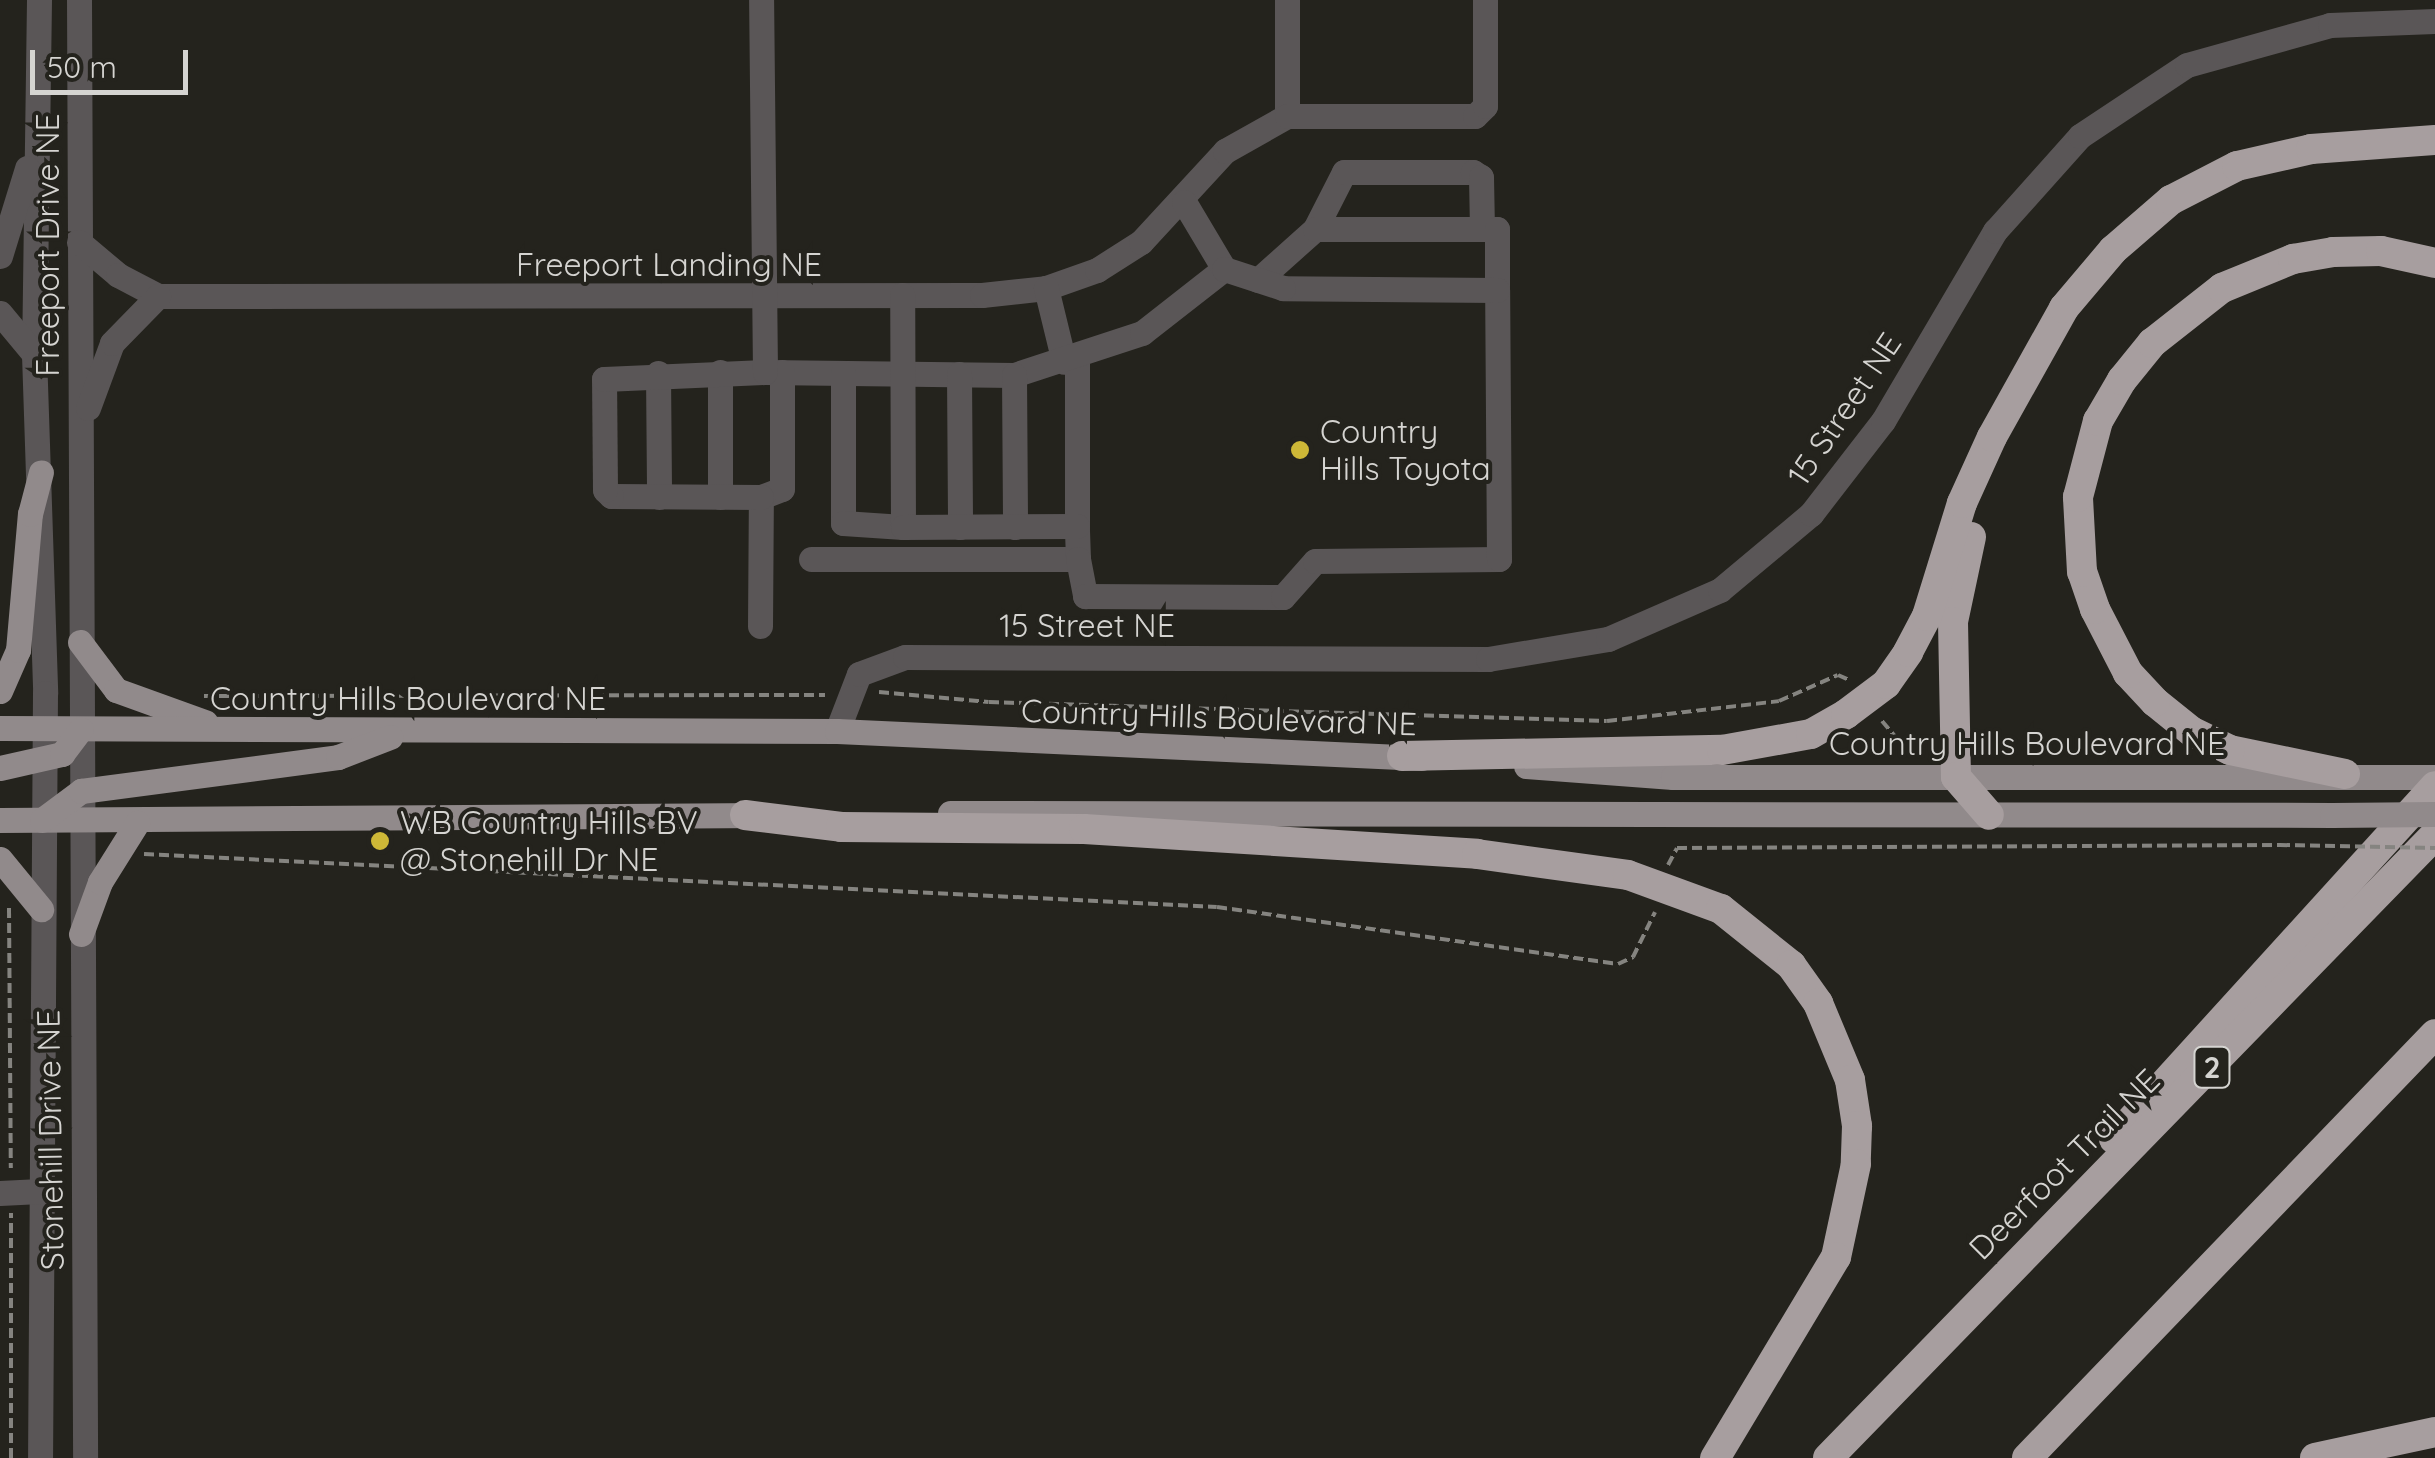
<!DOCTYPE html>
<style>
body{margin:0}
#map{position:relative;width:2435px;height:1458px;overflow:hidden;background:#24231d;font-family:Quicksand,sans-serif}
div>[style]{position:absolute}
.path>*{height:4px;margin-top:-2px;transform-origin:0;background:repeating-linear-gradient(90deg,#858480 0 10px,transparent 0 15px)}
.minor>*{height:25px;margin:-12.5px;padding:0 12.5px;transform-origin:12.5px;border-radius:12.5px;background:#5a5657}
.major>*{height:25px;margin:-12.5px;padding:0 12.5px;transform-origin:12.5px;border-radius:12.5px;background:#918a8b}
.highway>*{height:30px;margin:-15px;padding:0 15px;transform-origin:15px;border-radius:15px;background:#a79e9f}
.path-bridge>*{height:4px;margin-top:-2px;transform-origin:0;background:repeating-linear-gradient(90deg,#858480 0 10px,transparent 0 15px)}
.major-bridge>*{height:25px;margin:-12.5px;padding:0 12.5px;transform-origin:12.5px;border-radius:12.5px;background:#918a8b}
.dots>*{width:28px;height:28px;translate:-50% -50%;box-sizing:border-box;border:5px solid #24231d;border-radius:50%}
span{translate:-50% -50%;white-space:nowrap;text-align:center;line-height:1.15;-webkit-text-stroke:8px #24231d;paint-order:stroke}
.shield-label span{padding:2px 8px;background:#24231d;border:2px solid;border-radius:8px;-webkit-text-stroke-width:0}
.shield-label{font-size:30px;color:#d5d4d1;font-weight:700}
.street-label{font-size:32px;color:#d5d4d1}
.poi-label{font-size:32px;color:#d5d4d1}
.left{translate:0 -50%;text-align:left}
.scale{position:absolute;left:30px;top:50px;width:158px;height:45px;box-sizing:border-box;border:5px solid #d5d4d1;border-top:0;padding-left:12px;font-size:30px;line-height:35px;white-space:nowrap;color:#d5d4d1;-webkit-text-stroke:8px #24231d;paint-order:stroke}
</style>
<div id="map">
<div class="path">
<div style="left:879px;top:692px;width:110px;rotate:5.2deg"></div>
<div style="left:989px;top:702px;width:618px;rotate:1.76deg"></div>
<div style="left:1607px;top:721px;width:173px;rotate:-6.6deg"></div>
<div style="left:1779px;top:701px;width:64px;rotate:-23.8deg"></div>
<div style="left:1838px;top:675px;width:12px;rotate:24deg"></div>
<div style="left:204px;top:696px;width:621px;rotate:-0.09deg"></div>
<div style="left:1882px;top:721px;width:45px;rotate:49.5deg"></div>
<div style="left:144px;top:854px;width:1074px;rotate:2.83deg"></div>
<div style="left:1217px;top:907px;width:405px;rotate:8.1deg"></div>
<div style="left:1618px;top:964px;width:17px;rotate:-25deg"></div>
<div style="left:1633px;top:957px;width:50px;rotate:-63.9deg"></div>
<div style="left:1668px;top:865px;width:19px;rotate:-62deg"></div>
<div style="left:1677px;top:848px;width:603px;rotate:-0.29deg"></div>
<div style="left:9px;top:908px;width:260px;rotate:89.6deg"></div>
<div style="left:11px;top:1458px;width:245px;rotate:-90deg"></div>
</div>
<div class="minor">
<div style="left:39px;top:0;width:354px;rotate:90.8deg"></div>
<div style="left:34px;top:354px;width:339px;rotate:88.1deg"></div>
<div style="left:45px;top:693px;width:765px;rotate:90.37deg"></div>
<div style="left:79px;top:0;width:1458px;rotate:89.76deg"></div>
<div style="left:1287px;top:116px;width:116px;rotate:-90deg"></div>
<div style="left:1315px;top:229px;width:64px;rotate:-63deg"></div>
<div style="left:1344px;top:172px;width:129px"></div>
<div style="left:1473px;top:172px;width:9px;rotate:32deg"></div>
<div style="left:1481px;top:177px;width:52px;rotate:88.9deg"></div>
<div style="left:79px;top:242px;width:51px;rotate:40.2deg"></div>
<div style="left:118px;top:275px;width:45px;rotate:27.7deg"></div>
<div style="left:158px;top:296px;width:824px;rotate:-0.07deg"></div>
<div style="left:982px;top:295px;width:64px;rotate:-6.2deg"></div>
<div style="left:1046px;top:288px;width:54px;rotate:-19.4deg"></div>
<div style="left:1097px;top:270px;width:52px;rotate:-32.5deg"></div>
<div style="left:1141px;top:242px;width:124px;rotate:-47.3deg"></div>
<div style="left:1225px;top:151px;width:71px;rotate:-29.4deg"></div>
<div style="left:1287px;top:116px;width:188px"></div>
<div style="left:1475px;top:116px;width:14px;rotate:-45deg"></div>
<div style="left:1485px;top:106px;width:106px;rotate:-90deg"></div>
<div style="left:0;top:256px;width:92px;rotate:-72.9deg"></div>
<div style="left:1258px;top:280px;width:76px;rotate:-41.8deg"></div>
<div style="left:1315px;top:229px;width:182px"></div>
<div style="left:1497px;top:229px;width:61px;rotate:90deg"></div>
<div style="left:1046px;top:288px;width:76px;rotate:76.3deg"></div>
<div style="left:0;top:313px;width:53px;rotate:50.3deg"></div>
<div style="left:1077px;top:358px;width:168px;rotate:90deg"></div>
<div style="left:720px;top:372px;width:125px;rotate:90deg"></div>
<div style="left:765px;top:372px;width:249px;rotate:0.7deg"></div>
<div style="left:1014px;top:375px;width:135px;rotate:-18.2deg"></div>
<div style="left:1142px;top:333px;width:104px;rotate:-38deg"></div>
<div style="left:1224px;top:269px;width:78px;rotate:-120.8deg"></div>
<div style="left:658px;top:373px;width:124px;rotate:89.5deg"></div>
<div style="left:843px;top:373px;width:150px;rotate:90deg"></div>
<div style="left:843px;top:523px;width:60px;rotate:3.8deg"></div>
<div style="left:903px;top:527px;width:232px;rotate:-90.2deg"></div>
<div style="left:959px;top:374px;width:153px;rotate:89.6deg"></div>
<div style="left:1014px;top:375px;width:152px;rotate:89.6deg"></div>
<div style="left:88px;top:408px;width:69px;rotate:-69.7deg"></div>
<div style="left:112px;top:343px;width:66px;rotate:-45.6deg"></div>
<div style="left:761px;top:497px;width:22px;rotate:-21deg"></div>
<div style="left:782px;top:489px;width:117px;rotate:-90deg"></div>
<div style="left:811px;top:559px;width:267px"></div>
<div style="left:1078px;top:559px;width:33px;rotate:-92deg"></div>
<div style="left:1077px;top:526px;width:174px;rotate:179.7deg"></div>
<div style="left:1078px;top:559px;width:38px;rotate:79deg"></div>
<div style="left:1085px;top:596px;width:198px;rotate:0.3deg"></div>
<div style="left:1283px;top:597px;width:48px;rotate:-48.4deg"></div>
<div style="left:1315px;top:561px;width:184px;rotate:-0.6deg"></div>
<div style="left:1499px;top:559px;width:269px;rotate:-90.4deg"></div>
<div style="left:1497px;top:290px;width:214px;rotate:-179.5deg"></div>
<div style="left:1283px;top:288px;width:62px;rotate:-162.1deg"></div>
<div style="left:760px;top:626px;width:129px;rotate:-89.6deg"></div>
<div style="left:761px;top:497px;width:150px;rotate:-179.6deg"></div>
<div style="left:611px;top:496px;width:8px;rotate:-135deg"></div>
<div style="left:605px;top:490px;width:111px;rotate:-90.5deg"></div>
<div style="left:604px;top:379px;width:161px;rotate:-2.5deg"></div>
<div style="left:765px;top:372px;width:372px;rotate:-90.6deg"></div>
<div style="left:837px;top:731px;width:61px;rotate:-68.9deg"></div>
<div style="left:859px;top:674px;width:49px;rotate:-20.3deg"></div>
<div style="left:905px;top:657px;width:583px;rotate:0.2deg"></div>
<div style="left:1488px;top:659px;width:122px;rotate:-9.5deg"></div>
<div style="left:1608px;top:639px;width:122px;rotate:-23.6deg"></div>
<div style="left:1720px;top:590px;width:119px;rotate:-39.9deg"></div>
<div style="left:1811px;top:514px;width:118px;rotate:-52.3deg"></div>
<div style="left:1883px;top:421px;width:221px;rotate:-59.5deg"></div>
<div style="left:1995px;top:231px;width:127px;rotate:-48.2deg"></div>
<div style="left:2080px;top:136px;width:128px;rotate:-33.6deg"></div>
<div style="left:2187px;top:65px;width:148px;rotate:-15.6deg"></div>
<div style="left:2330px;top:25px;width:105px;rotate:-2.2deg"></div>
<div style="left:0;top:1193px;width:40px;rotate:-2.9deg"></div>
</div>
<div class="major">
<div style="left:80px;top:642px;width:60px;rotate:53.1deg"></div>
<div style="left:116px;top:690px;width:95px;rotate:19.8deg"></div>
<div style="left:0;top:691px;width:45px;rotate:-66.3deg"></div>
<div style="left:18px;top:650px;width:137px;rotate:-85deg"></div>
<div style="left:30px;top:514px;width:43px;rotate:-75.3deg"></div>
<div style="left:0;top:728px;width:837px;rotate:0.21deg"></div>
<div style="left:837px;top:731px;width:585px;rotate:2.65deg"></div>
<div style="left:1526px;top:766px;width:147px;rotate:4.3deg"></div>
<div style="left:1673px;top:777px;width:762px"></div>
<div style="left:0;top:768px;width:64px;rotate:-12.7deg"></div>
<div style="left:62px;top:754px;width:31px;rotate:-53deg"></div>
<div style="left:950px;top:813px;width:1382px;rotate:0.08deg"></div>
<div style="left:0;top:820px;width:765px;rotate:-0.37deg"></div>
<div style="left:42px;top:820px;width:49px;rotate:-36.6deg"></div>
<div style="left:81px;top:791px;width:259px;rotate:-7.5deg"></div>
<div style="left:338px;top:757px;width:56px;rotate:-21deg"></div>
<div style="left:0;top:859px;width:65px;rotate:50.6deg"></div>
<div style="left:81px;top:934px;width:55px;rotate:-69.9deg"></div>
<div style="left:100px;top:882px;width:70px;rotate:-57.9deg"></div>
</div>
<div class="highway">
<div style="left:1971px;top:537px;width:87px;rotate:102deg"></div>
<div style="left:1953px;top:622px;width:155px;rotate:88.9deg"></div>
<div style="left:1956px;top:777px;width:50px;rotate:49deg"></div>
<div style="left:1402px;top:756px;width:320px;rotate:-1.1deg"></div>
<div style="left:1722px;top:750px;width:90px;rotate:-10.2deg"></div>
<div style="left:1811px;top:734px;width:40px;rotate:-29.7deg"></div>
<div style="left:1846px;top:714px;width:50px;rotate:-36.9deg"></div>
<div style="left:1886px;top:684px;width:39px;rotate:-55deg"></div>
<div style="left:1908px;top:652px;width:41px;rotate:-62.2deg"></div>
<div style="left:1927px;top:616px;width:118px;rotate:-72.8deg"></div>
<div style="left:1962px;top:503px;width:72px;rotate:-65.6deg"></div>
<div style="left:1992px;top:437px;width:148px;rotate:-60.8deg"></div>
<div style="left:2064px;top:308px;width:76px;rotate:-49.8deg"></div>
<div style="left:2113px;top:250px;width:77px;rotate:-40.8deg"></div>
<div style="left:2171px;top:200px;width:74px;rotate:-27.3deg"></div>
<div style="left:2237px;top:166px;width:76px;rotate:-12.9deg"></div>
<div style="left:2311px;top:149px;width:124px;rotate:-4.2deg"></div>
<div style="left:2345px;top:774px;width:117px;rotate:-168.2deg"></div>
<div style="left:2230px;top:750px;width:43px;rotate:-154deg"></div>
<div style="left:2191px;top:731px;width:46px;rotate:-141.1deg"></div>
<div style="left:2155px;top:702px;width:40px;rotate:-133deg"></div>
<div style="left:2128px;top:673px;width:72px;rotate:-117.3deg"></div>
<div style="left:2095px;top:609px;width:39px;rotate:-109deg"></div>
<div style="left:2082px;top:572px;width:75px;rotate:-93.1deg"></div>
<div style="left:2078px;top:497px;width:79px;rotate:-75.3deg"></div>
<div style="left:2098px;top:421px;width:48px;rotate:-59.7deg"></div>
<div style="left:2122px;top:380px;width:48px;rotate:-51deg"></div>
<div style="left:2152px;top:343px;width:89px;rotate:-38.2deg"></div>
<div style="left:2222px;top:288px;width:77px;rotate:-22.2deg"></div>
<div style="left:2293px;top:259px;width:41px;rotate:-9.9deg"></div>
<div style="left:2333px;top:252px;width:48px;rotate:-1.2deg"></div>
<div style="left:2381px;top:251px;width:55px;rotate:12.5deg"></div>
<div style="left:745px;top:815px;width:97px;rotate:7.1deg"></div>
<div style="left:841px;top:827px;width:243px;rotate:0.5deg"></div>
<div style="left:1084px;top:829px;width:394px;rotate:3.6deg"></div>
<div style="left:1477px;top:854px;width:152px;rotate:7.9deg"></div>
<div style="left:1628px;top:875px;width:99px;rotate:20.1deg"></div>
<div style="left:1721px;top:909px;width:90px;rotate:38.7deg"></div>
<div style="left:1791px;top:965px;width:47px;rotate:54.6deg"></div>
<div style="left:1818px;top:1003px;width:83px;rotate:67.4deg"></div>
<div style="left:1850px;top:1080px;width:47px;rotate:81.3deg"></div>
<div style="left:1857px;top:1126px;width:38px;rotate:92deg"></div>
<div style="left:1856px;top:1164px;width:95px;rotate:102.1deg"></div>
<div style="left:1836px;top:1257px;width:235px;rotate:121deg"></div>
<div style="left:2114px;top:1139px;width:477px;rotate:-47.7deg"></div>
<div style="left:1828px;top:1458px;width:870px;rotate:-45.75deg"></div>
<div style="left:2027px;top:1458px;width:588px;rotate:-46.1deg"></div>
<div style="left:2315px;top:1458px;width:123px;rotate:-12.2deg"></div>
</div>
<div class="path-bridge">
<div style="left:2280px;top:845px;width:155px;rotate:1.1deg"></div>
</div>
<div class="major-bridge">
<div style="left:2332px;top:815px;width:103px;rotate:-0.6deg"></div>
</div>
<div class="dots">
<div style="left:1300px;top:450px;background:#ceb837"></div>
<div style="left:380px;top:841px;background:#ceb837"></div>
</div>
<div class="shield-label">
<span style="left:2212px;top:1067px">2</span>
</div>
<div class="street-label">
<span style="left:47px;top:245px;rotate:-90deg">Freeport Drive NE</span>
<span style="left:669px;top:264px">Freeport Landing NE</span>
<span style="left:1844px;top:409px;rotate:-56deg">15 Street NE</span>
<span style="left:1087px;top:625px">15 Street NE</span>
<span style="left:408px;top:698px">Country Hills Boulevard NE</span>
<span style="left:1219px;top:717px;rotate:2deg">Country Hills Boulevard NE</span>
<span style="left:2027px;top:743px">Country Hills Boulevard NE</span>
<span style="left:50px;top:1140px;rotate:-91deg">Stonehill Drive NE</span>
<span style="left:2064px;top:1164px;rotate:-45deg">Deerfoot Trail NE</span>
</div>
<div class="poi-label">
<span class="left" style="left:1320px;top:450px">Country<br>Hills Toyota</span>
<span class="left" style="left:400px;top:841px">WB Country Hills BV<br>@ Stonehill Dr NE</span>
</div>
<div class="scale">50 m</div>
</div>
